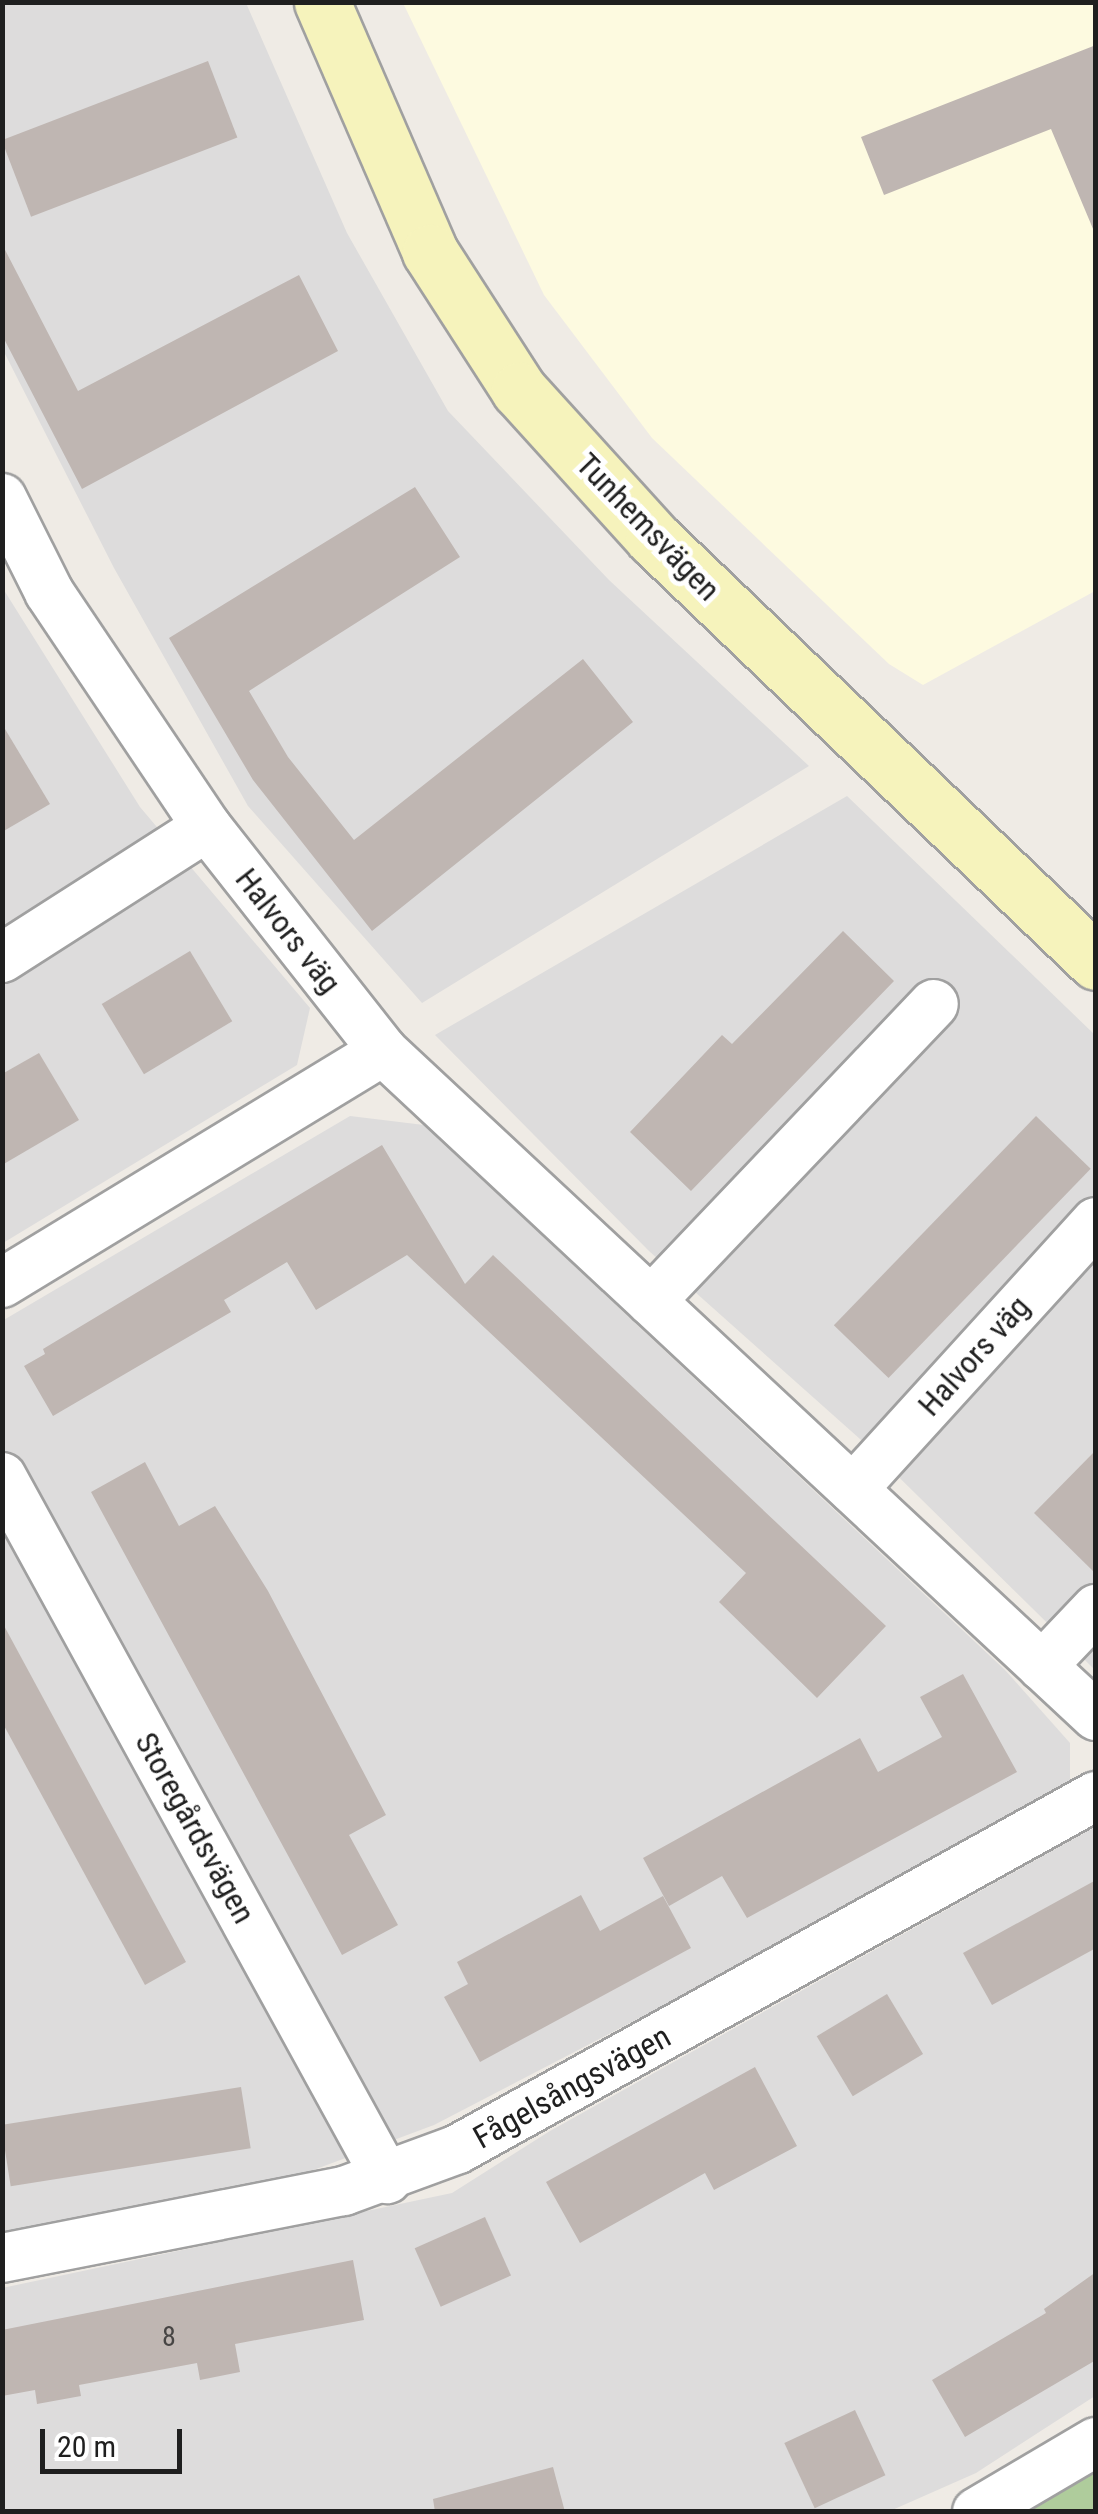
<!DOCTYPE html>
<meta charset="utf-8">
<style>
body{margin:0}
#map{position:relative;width:1098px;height:2514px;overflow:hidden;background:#efebe5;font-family:"Roboto Condensed",sans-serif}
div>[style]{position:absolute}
.residential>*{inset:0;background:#dddcdc}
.education>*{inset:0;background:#fdfae0}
.forest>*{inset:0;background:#afcc9c}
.building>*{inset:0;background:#bfb6b2;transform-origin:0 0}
.roads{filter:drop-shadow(2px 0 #a0a0a0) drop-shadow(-2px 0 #a0a0a0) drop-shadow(0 2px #a0a0a0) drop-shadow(0 -2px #a0a0a0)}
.street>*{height:48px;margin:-24px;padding:0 24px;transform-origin:24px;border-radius:24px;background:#fff}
.secondary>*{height:55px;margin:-27.5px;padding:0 27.5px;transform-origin:27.5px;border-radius:27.5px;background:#f6f3bc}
span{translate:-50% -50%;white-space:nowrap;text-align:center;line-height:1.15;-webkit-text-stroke:10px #fff;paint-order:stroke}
.number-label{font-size:28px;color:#474544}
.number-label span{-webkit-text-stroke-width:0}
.street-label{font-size:32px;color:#1f1f1f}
.frame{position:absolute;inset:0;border:5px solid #1f1f1f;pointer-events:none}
.scale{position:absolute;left:40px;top:2429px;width:142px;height:45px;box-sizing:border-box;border:5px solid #1f1f1f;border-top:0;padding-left:12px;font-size:30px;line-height:35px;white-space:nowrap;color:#1f1f1f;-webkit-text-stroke:8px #fff;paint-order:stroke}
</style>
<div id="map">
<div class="residential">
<div style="clip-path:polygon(3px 3px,246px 3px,347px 233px,448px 411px,609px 580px,809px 766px,422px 1003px,248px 806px,114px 568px,3px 350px)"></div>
<div style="clip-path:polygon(2px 587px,140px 807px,310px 1008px,297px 1065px,3px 1243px)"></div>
<div style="clip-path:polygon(847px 796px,1095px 1035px,1095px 1670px,860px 1439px,649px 1251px,435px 1035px)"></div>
<div style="clip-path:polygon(350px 1116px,424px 1125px,1005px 1670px,1070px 1743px,1070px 1794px,434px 2125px,292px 2178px,3px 2234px,2px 1321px)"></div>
<div style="clip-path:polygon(1095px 1827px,1095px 2396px,976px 2473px,890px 2511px,3px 2511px,2px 2288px,452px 2193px,550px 2131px)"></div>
</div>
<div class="education">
<div style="clip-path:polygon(403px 3px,1095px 3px,1095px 591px,923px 685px,889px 664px,652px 438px,544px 295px)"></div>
</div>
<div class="forest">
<div style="clip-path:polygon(1095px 2465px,1095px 2511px,1021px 2511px)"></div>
</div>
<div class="building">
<div style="clip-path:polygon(1096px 45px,1096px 236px,1051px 129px,884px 195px,861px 137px)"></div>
<div style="left:208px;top:61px;width:82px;height:221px;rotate:69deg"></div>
<div style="clip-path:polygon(2px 244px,78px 391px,299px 275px,338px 351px,82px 489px,2px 335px)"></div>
<div style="clip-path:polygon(415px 487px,460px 557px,249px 691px,288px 757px,354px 840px,583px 659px,633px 722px,372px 931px,253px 780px,169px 638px)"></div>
<div style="clip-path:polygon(2px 724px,50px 804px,2px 832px)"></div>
<div style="clip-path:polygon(843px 931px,894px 981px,691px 1191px,630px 1132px,722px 1035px,732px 1044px)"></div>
<div style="left:190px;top:951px;width:82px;height:103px;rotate:59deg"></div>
<div style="clip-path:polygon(39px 1053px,79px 1120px,2px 1165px,2px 1074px)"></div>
<div style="left:1036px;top:1116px;width:76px;height:291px;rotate:44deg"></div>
<div style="clip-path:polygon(382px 1145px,465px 1284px,493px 1255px,886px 1626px,817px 1698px,719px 1602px,746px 1573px,407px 1255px,316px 1310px,287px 1262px,224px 1300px,231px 1312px,53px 1416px,24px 1366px,45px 1354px,43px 1349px)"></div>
<div style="clip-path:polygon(1096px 1450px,1096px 1574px,1034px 1513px)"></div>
<div style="clip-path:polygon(145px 1462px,179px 1526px,215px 1506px,268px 1591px,386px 1815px,349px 1835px,398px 1925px,342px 1955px,91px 1492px)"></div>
<div style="clip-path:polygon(2px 1622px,186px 1962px,145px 1985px,2px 1722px)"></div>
<div style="clip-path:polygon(963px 1674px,1017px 1772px,747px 1918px,722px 1876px,669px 1906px,643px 1858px,860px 1738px,878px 1772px,942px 1737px,920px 1697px)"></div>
<div style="clip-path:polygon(1096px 1880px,1096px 1948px,992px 2005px,963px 1953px)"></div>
<div style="clip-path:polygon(581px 1895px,600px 1931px,663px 1896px,691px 1948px,480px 2062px,444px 1997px,468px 1984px,457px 1962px)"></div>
<div style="left:887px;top:1994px;width:70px;height:82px;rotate:59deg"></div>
<div style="clip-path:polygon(755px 2067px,797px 2146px,714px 2190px,705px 2173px,580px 2243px,546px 2182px)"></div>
<div style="left:241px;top:2087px;width:62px;height:243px;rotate:81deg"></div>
<div style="left:485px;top:2217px;width:64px;height:77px;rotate:66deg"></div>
<div style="clip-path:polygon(353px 2260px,364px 2320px,235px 2344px,240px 2372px,200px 2380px,197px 2363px,79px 2385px,81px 2396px,37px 2404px,35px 2390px,2px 2396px,2px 2330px)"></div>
<div style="clip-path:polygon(1096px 2272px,1096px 2360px,965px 2437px,932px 2380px,1046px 2313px,1044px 2309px)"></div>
<div style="left:855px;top:2410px;width:72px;height:78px;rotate:65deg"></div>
<div style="clip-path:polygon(553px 2467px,565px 2512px,435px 2512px,433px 2499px)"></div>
</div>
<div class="roads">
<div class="street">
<div style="left:2px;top:498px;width:105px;rotate:63.4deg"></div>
<div style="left:49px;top:592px;width:283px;rotate:56.1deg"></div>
<div style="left:207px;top:827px;width:285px;rotate:51.8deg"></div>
<div style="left:383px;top:1051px;width:975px;rotate:43.01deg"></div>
<div style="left:2px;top:958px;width:243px;rotate:-32.6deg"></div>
<div style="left:2px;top:1283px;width:446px;rotate:-31.3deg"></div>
<div style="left:651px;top:1301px;width:410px;rotate:-46.4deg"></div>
<div style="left:2px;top:1477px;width:801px;rotate:61.26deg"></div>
<div style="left:853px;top:1489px;width:361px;rotate:-47.7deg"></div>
<div style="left:1042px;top:1666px;width:79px;rotate:-46.5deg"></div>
<div style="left:2px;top:2258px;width:349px;rotate:-11.1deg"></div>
<div style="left:344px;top:2191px;width:121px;rotate:-20.2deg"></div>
<div style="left:458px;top:2149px;width:729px;rotate:-28.96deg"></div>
<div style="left:977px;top:2512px;width:138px;rotate:-30.5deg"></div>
</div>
<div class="secondary">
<div style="left:322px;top:2px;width:272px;rotate:66.6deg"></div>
<div style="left:430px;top:252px;width:164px;rotate:57.2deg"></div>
<div style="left:519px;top:390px;width:200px;rotate:47.8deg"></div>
<div style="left:653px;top:538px;width:613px;rotate:43.74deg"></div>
</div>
</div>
<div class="number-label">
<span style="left:169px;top:2337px">8</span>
</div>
<div class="street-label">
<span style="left:648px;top:527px;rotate:46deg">Tunhemsvägen</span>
<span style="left:288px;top:931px;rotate:52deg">Halvors väg</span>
<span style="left:974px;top:1356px;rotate:-48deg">Halvors väg</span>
<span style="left:195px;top:1828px;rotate:61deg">Storegårdsvägen</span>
<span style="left:572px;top:2087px;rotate:-29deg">Fågelsångsvägen</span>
</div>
<div class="frame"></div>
<div class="scale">20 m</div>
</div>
